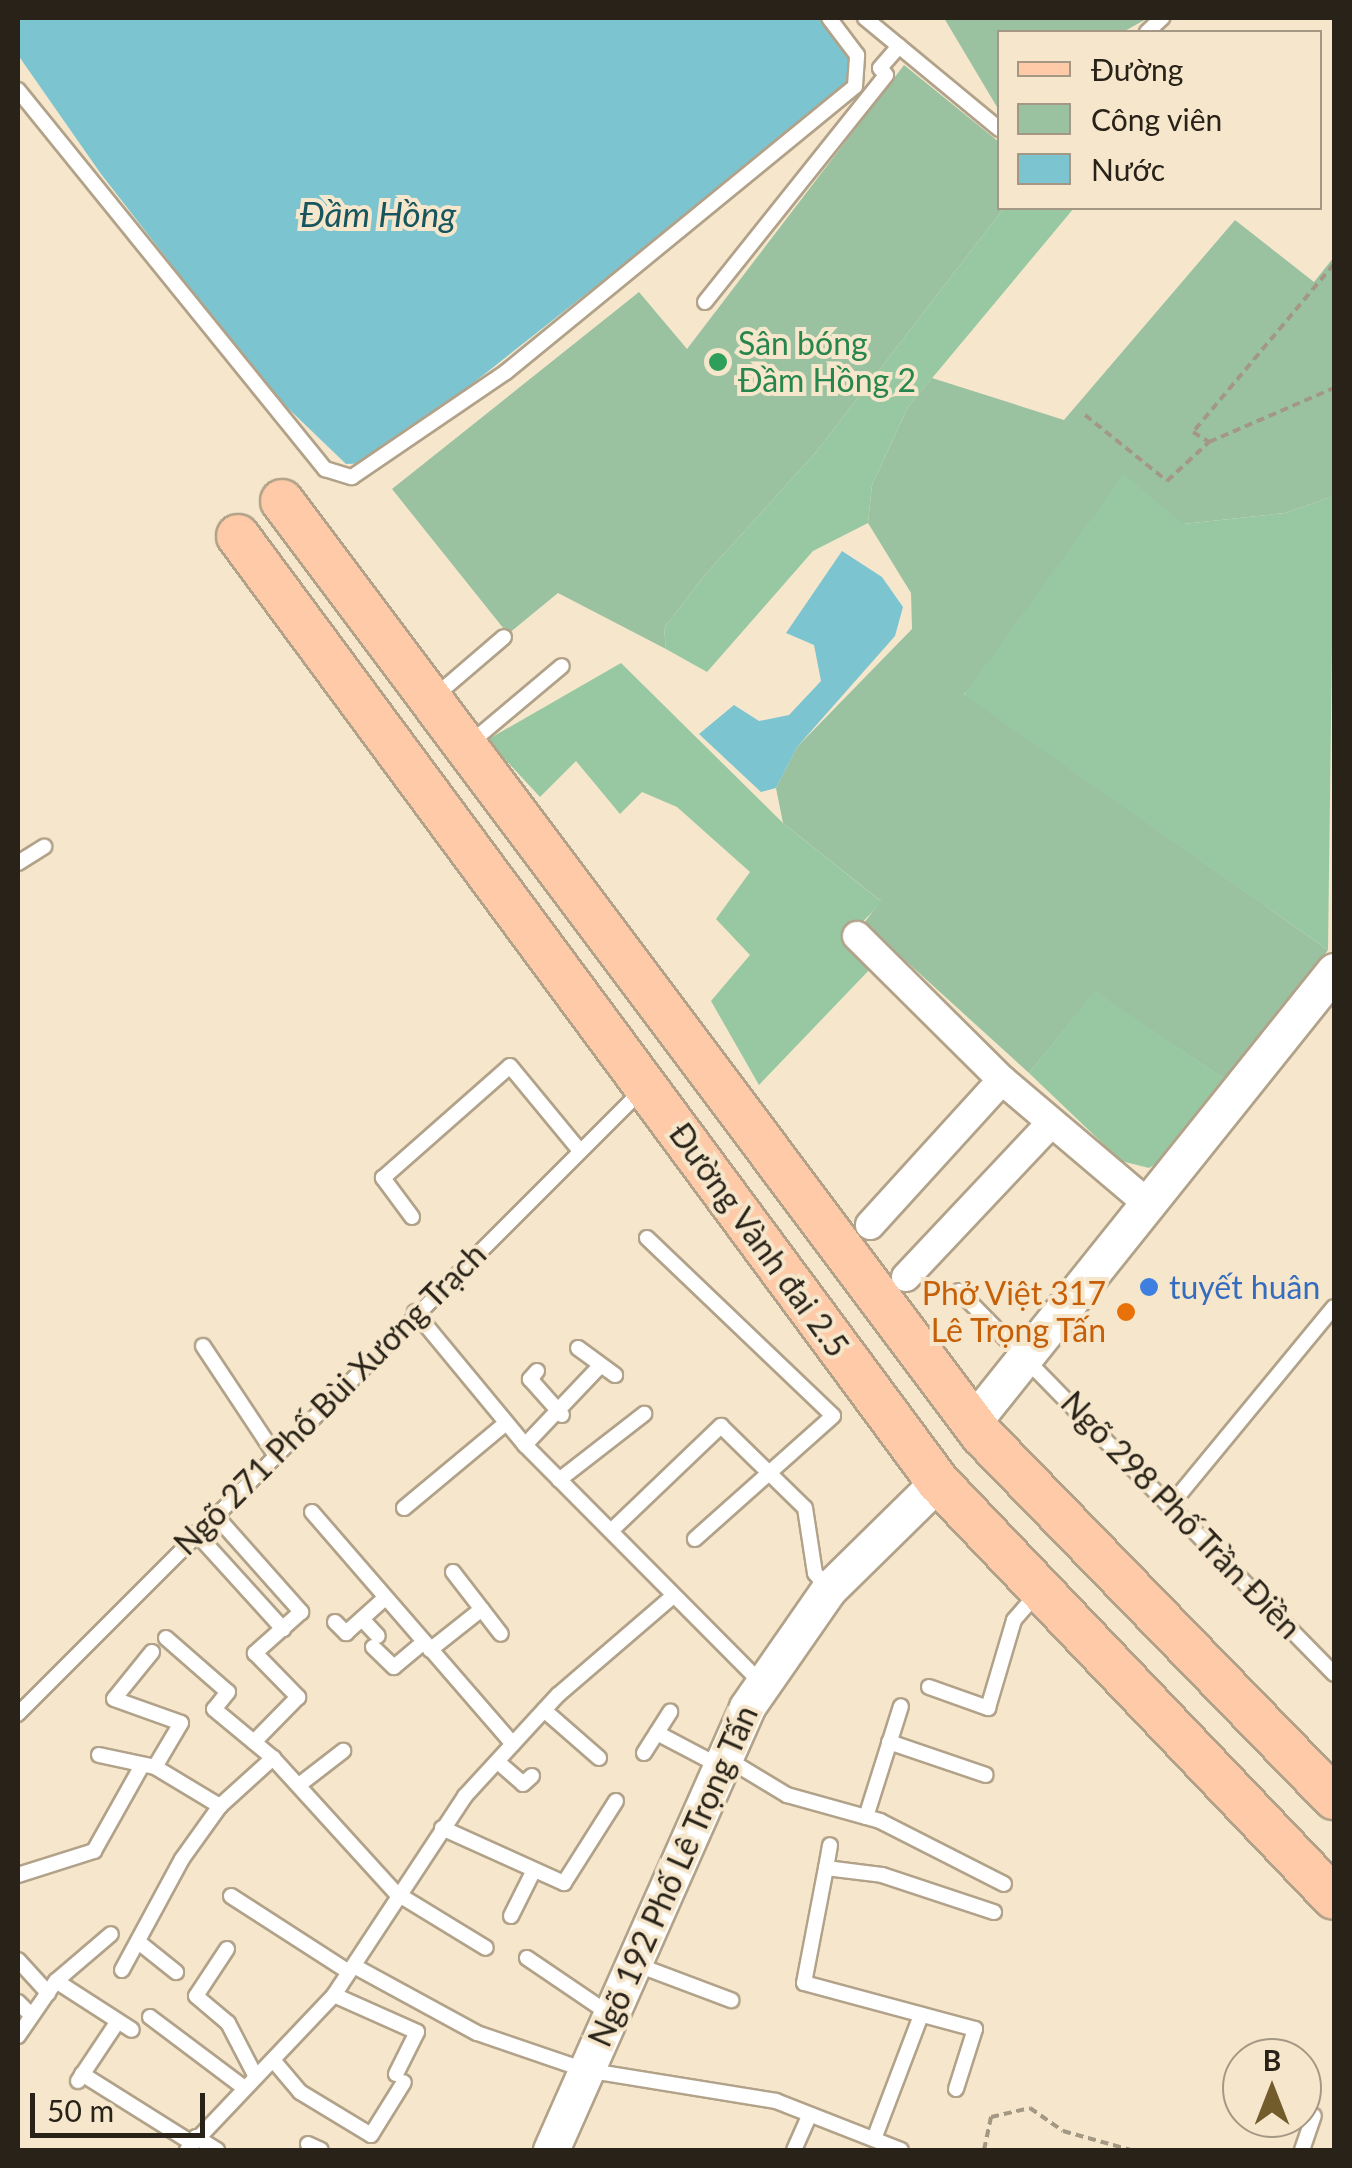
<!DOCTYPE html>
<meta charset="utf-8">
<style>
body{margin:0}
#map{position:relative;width:1352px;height:2168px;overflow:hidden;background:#f6e7cc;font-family:Lato,sans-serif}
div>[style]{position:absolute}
.green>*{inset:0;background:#9ac2a1}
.forest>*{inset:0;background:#98c8a1}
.water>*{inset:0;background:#7cc5d0}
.path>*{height:4px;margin-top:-2px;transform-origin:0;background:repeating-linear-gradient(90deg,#a39884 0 8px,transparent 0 13px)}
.roads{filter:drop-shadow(2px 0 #b1a289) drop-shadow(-2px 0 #b1a289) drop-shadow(0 2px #b1a289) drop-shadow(0 -2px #b1a289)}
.service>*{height:14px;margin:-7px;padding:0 7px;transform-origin:7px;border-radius:7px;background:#fff}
.minor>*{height:28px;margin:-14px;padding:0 14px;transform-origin:14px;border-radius:14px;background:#fff}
.tertiary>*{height:35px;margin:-17.5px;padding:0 17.5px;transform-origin:17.5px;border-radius:17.5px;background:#fff}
.primary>*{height:42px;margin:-21px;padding:0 21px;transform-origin:21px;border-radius:21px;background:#fecaa8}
.dots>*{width:28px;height:28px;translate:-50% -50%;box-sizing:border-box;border:5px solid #f6e7cc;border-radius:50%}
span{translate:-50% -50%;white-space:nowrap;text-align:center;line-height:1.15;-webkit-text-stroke:8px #f6e7cc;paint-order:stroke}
.leisure-label{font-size:32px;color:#27864d}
.left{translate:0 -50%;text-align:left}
.street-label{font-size:32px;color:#282218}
.shop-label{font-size:32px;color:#366cbe}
.food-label{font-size:32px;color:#c56008}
.right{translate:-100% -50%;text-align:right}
.water-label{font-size:35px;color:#17565e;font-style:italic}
.frame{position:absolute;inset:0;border:20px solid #282218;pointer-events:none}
.legend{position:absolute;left:997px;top:30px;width:325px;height:180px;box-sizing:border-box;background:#f6e7cc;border:2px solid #a49884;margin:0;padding:12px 18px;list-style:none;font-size:30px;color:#282218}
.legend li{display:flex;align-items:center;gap:20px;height:50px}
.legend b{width:50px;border:2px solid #a49884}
.north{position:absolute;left:1222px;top:2038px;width:100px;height:100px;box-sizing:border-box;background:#f6e7cc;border:2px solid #a49884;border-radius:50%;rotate:0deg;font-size:28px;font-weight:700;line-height:40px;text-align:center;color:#282218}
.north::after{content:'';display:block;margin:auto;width:35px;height:45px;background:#735c2c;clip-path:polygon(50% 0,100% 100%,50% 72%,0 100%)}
.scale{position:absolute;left:30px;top:2093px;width:175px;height:45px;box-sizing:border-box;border:5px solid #282218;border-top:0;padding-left:12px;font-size:30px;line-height:35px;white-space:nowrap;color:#282218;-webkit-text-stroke:8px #f6e7cc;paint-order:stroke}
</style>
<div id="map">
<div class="green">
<div style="clip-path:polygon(944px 18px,1148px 18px,1123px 32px,999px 32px,997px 107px)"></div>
<div style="clip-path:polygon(904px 65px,999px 142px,1004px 208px,816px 452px,704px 576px,664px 628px,666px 649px,558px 593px,508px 634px,392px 489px,639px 292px,687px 349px)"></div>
<div style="clip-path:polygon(1235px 220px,1314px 282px,1334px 257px,1334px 496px,1285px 513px,1183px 524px,964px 694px,1328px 950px,1230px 1083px,1095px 992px,1029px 1073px,864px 923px,881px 901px,783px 823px,776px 788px,797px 747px,912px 629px,911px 593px,868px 523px,872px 485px,908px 407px,932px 378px,1064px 420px)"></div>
</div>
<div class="forest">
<div style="clip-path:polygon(1004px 208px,1074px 208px,908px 407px,872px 485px,868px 523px,813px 551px,707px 672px,666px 649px,664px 628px,704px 576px,816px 452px)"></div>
<div style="clip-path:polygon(1124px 474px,1183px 524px,1285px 513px,1334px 496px,1328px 950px,964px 695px)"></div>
<div style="clip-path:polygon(621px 663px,783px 823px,882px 902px,842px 943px,872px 967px,759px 1085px,711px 1001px,750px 955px,716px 919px,750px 872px,677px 807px,642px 792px,620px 814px,576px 761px,540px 797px,487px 740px)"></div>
<div style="clip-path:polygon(1095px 991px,1230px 1083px,1181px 1148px,1149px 1168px,1121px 1161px,1029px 1073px)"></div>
</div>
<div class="water">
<div style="clip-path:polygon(18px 18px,824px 18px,850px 56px,848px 82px,815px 113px,372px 463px,346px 464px,268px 389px,101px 174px,18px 55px)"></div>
<div style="clip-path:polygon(842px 551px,882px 577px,903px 607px,895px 636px,797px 747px,776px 788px,761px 792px,699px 734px,734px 705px,759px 721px,789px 715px,821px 681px,814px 645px,786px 633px)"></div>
</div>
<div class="path">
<div style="left:1334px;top:264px;width:219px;rotate:130deg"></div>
<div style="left:1193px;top:432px;width:19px;rotate:32deg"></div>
<div style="left:1209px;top:442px;width:136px;rotate:-23.4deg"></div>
<div style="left:1085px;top:415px;width:105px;rotate:38.8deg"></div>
<div style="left:1167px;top:481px;width:57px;rotate:-42.9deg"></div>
<div style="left:984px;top:2150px;width:34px;rotate:-78deg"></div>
<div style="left:991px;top:2117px;width:40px;rotate:-13deg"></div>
<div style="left:1030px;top:2108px;width:40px;rotate:34.9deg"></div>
<div style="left:1063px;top:2131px;width:71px;rotate:15.6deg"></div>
<div style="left:1148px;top:2150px;width:45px"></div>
</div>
<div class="roads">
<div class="service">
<div style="left:865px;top:18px;width:174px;rotate:39.6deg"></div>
<div style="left:1147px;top:32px;width:21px;rotate:-43deg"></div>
<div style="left:18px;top:90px;width:488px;rotate:51deg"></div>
<div style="left:325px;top:469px;width:28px;rotate:17deg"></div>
<div style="left:352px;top:477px;width:186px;rotate:-34.3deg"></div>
<div style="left:506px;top:372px;width:451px;rotate:-39.3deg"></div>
<div style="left:855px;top:86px;width:31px;rotate:-86deg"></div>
<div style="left:857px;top:55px;width:46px;rotate:-127.1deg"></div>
<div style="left:705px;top:302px;width:290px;rotate:-51.4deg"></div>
<div style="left:886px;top:75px;width:9px;rotate:-131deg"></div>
<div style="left:880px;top:68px;width:29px;rotate:-49deg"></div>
<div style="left:434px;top:697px;width:92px;rotate:-40.6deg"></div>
<div style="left:469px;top:744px;width:121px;rotate:-40deg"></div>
<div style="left:18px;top:863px;width:31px;rotate:-32deg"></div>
<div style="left:412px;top:1217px;width:49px;rotate:-126.6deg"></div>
<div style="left:383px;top:1178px;width:169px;rotate:-41.4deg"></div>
<div style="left:510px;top:1066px;width:110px;rotate:50.5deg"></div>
<div style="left:647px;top:1238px;width:257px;rotate:43.7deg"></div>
<div style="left:833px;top:1416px;width:185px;rotate:138.3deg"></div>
<div style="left:959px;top:1291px;width:536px;rotate:45.6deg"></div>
<div style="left:415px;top:1312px;width:173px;rotate:50.4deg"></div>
<div style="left:525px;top:1445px;width:337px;rotate:45.2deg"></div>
<div style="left:203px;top:1346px;width:132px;rotate:56.4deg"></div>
<div style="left:578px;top:1348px;width:46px;rotate:36.1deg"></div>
<div style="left:537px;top:1371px;width:11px;rotate:131deg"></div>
<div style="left:530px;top:1379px;width:48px;rotate:48.4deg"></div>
<div style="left:525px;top:1445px;width:106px;rotate:-46.5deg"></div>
<div style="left:559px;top:1480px;width:108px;rotate:-37.8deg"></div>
<div style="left:1174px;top:1501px;width:251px;rotate:-50.5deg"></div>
<div style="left:404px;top:1508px;width:133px;rotate:-39.8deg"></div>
<div style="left:312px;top:1512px;width:307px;rotate:49.1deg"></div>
<div style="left:215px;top:1515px;width:130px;rotate:48.4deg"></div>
<div style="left:301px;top:1612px;width:62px;rotate:138.3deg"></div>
<div style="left:255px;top:1653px;width:62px;rotate:45.7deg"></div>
<div style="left:298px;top:1697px;width:63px;rotate:134.4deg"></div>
<div style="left:612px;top:1530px;width:151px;rotate:-43.7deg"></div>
<div style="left:721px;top:1426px;width:117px;rotate:44.3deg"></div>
<div style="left:805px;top:1508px;width:66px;rotate:81.3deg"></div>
<div style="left:815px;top:1573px;width:21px;rotate:51deg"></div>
<div style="left:196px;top:1533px;width:130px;rotate:47.8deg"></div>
<div style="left:453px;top:1572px;width:78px;rotate:52.3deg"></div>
<div style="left:362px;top:1619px;width:23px;rotate:47deg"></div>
<div style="left:335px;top:1622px;width:16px;rotate:45deg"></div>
<div style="left:346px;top:1633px;width:52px;rotate:-41.9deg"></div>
<div style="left:166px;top:1638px;width:82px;rotate:41.1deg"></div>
<div style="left:228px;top:1692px;width:22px;rotate:129deg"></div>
<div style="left:214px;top:1709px;width:77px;rotate:39.7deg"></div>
<div style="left:273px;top:1758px;width:183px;rotate:47.7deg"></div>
<div style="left:396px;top:1893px;width:105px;rotate:31.4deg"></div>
<div style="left:373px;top:1647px;width:29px;rotate:44deg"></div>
<div style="left:394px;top:1667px;width:38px;rotate:-40deg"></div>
<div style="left:430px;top:1650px;width:66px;rotate:-38.3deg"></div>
<div style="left:152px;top:1652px;width:60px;rotate:129deg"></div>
<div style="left:114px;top:1699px;width:71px;rotate:19.7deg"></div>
<div style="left:181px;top:1723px;width:51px;rotate:120.6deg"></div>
<div style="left:929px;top:1687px;width:63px;rotate:19.6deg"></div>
<div style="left:988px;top:1708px;width:92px;rotate:-73.5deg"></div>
<div style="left:1014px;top:1620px;width:35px;rotate:-49deg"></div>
<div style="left:544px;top:1710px;width:73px;rotate:41.1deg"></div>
<div style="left:18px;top:1714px;width:882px;rotate:-45deg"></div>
<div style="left:657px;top:1733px;width:69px;rotate:27.7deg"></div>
<div style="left:889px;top:1742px;width:102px;rotate:18.8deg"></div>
<div style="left:644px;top:1753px;width:49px;rotate:-57.6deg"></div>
<div style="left:99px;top:1755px;width:57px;rotate:12.1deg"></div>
<div style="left:155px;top:1767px;width:76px;rotate:31deg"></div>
<div style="left:724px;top:1757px;width:74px;rotate:31.1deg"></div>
<div style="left:787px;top:1795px;width:97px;rotate:15.6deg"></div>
<div style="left:880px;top:1821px;width:139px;rotate:26.9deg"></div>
<div style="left:498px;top:1762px;width:33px;rotate:41deg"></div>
<div style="left:523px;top:1784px;width:12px;rotate:-42deg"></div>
<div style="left:299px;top:1785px;width:56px;rotate:-37.7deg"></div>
<div style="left:866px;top:1817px;width:116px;rotate:-72.5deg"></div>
<div style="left:442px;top:1828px;width:134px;rotate:24.3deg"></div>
<div style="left:564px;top:1883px;width:97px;rotate:-57.6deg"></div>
<div style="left:826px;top:1868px;width:23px;rotate:-80deg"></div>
<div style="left:18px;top:1875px;width:80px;rotate:-17.5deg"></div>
<div style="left:94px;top:1851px;width:94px;rotate:-60.7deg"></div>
<div style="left:231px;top:1896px;width:140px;rotate:32.8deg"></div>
<div style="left:511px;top:1916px;width:51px;rotate:-63.4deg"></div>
<div style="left:141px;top:1944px;width:45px;rotate:38.7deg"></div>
<div style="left:227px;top:1949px;width:56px;rotate:123.4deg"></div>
<div style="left:196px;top:1996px;width:42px;rotate:40.2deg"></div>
<div style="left:228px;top:2023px;width:59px;rotate:62.6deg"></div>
<div style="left:527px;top:1958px;width:98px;rotate:34.2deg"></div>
<div style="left:18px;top:1960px;width:45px;rotate:47.7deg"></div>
<div style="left:635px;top:1964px;width:103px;rotate:20.6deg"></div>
<div style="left:354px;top:1966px;width:140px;rotate:28.6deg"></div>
<div style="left:477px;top:2033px;width:114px;rotate:18.9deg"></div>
<div style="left:585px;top:2070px;width:193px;rotate:9.2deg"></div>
<div style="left:776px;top:2101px;width:134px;rotate:21.4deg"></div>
<div style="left:122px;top:1970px;width:126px;rotate:-61.6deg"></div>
<div style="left:182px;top:1859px;width:65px;rotate:-54.4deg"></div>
<div style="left:220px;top:1806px;width:72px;rotate:-42.2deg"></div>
<div style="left:56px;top:1981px;width:90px;rotate:32.8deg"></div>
<div style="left:334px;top:1995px;width:91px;rotate:24deg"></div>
<div style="left:417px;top:2032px;width:47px;rotate:116.6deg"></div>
<div style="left:18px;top:2002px;width:18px;rotate:45deg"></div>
<div style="left:150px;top:2017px;width:115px;rotate:36.9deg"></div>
<div style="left:18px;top:2036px;width:67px;rotate:-55.4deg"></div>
<div style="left:56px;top:1981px;width:72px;rotate:-40.5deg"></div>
<div style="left:273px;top:2060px;width:42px;rotate:49.8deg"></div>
<div style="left:300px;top:2092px;width:83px;rotate:31.2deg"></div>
<div style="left:371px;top:2135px;width:62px;rotate:-58.1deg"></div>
<div style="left:82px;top:2074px;width:130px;rotate:32.1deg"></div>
<div style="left:78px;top:2081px;width:65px;rotate:-56.3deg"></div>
<div style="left:956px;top:2089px;width:63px;rotate:-72.4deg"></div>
<div style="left:975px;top:2029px;width:177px;rotate:-164.9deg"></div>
<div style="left:804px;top:1983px;width:117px;rotate:-79.2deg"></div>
<div style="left:826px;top:1868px;width:56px;rotate:7.1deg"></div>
<div style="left:882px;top:1875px;width:118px;rotate:18.3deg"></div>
<div style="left:196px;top:2137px;width:25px;rotate:32deg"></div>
<div style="left:874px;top:2139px;width:133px;rotate:-69.2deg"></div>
<div style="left:308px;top:2144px;width:14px;rotate:25deg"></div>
<div style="left:187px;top:2150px;width:214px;rotate:-46.5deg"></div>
<div style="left:334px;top:1995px;width:238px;rotate:-56.6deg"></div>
<div style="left:465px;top:1796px;width:137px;rotate:-47.4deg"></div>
<div style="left:558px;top:1695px;width:152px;rotate:-40.7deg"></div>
<div style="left:794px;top:2150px;width:37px;rotate:-66deg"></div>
<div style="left:1302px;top:2150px;width:36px;rotate:-71deg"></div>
</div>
<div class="minor">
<div style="left:857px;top:936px;width:204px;rotate:44.8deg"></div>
<div style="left:1002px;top:1080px;width:189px;rotate:40.3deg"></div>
<div style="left:870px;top:1225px;width:196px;rotate:-47.7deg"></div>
<div style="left:906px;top:1277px;width:212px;rotate:-46.7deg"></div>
</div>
<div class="tertiary">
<div style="left:973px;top:1422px;width:578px;rotate:-51.32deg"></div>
<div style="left:551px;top:2150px;width:484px;rotate:-66.1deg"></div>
<div style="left:747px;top:1707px;width:144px;rotate:-55.2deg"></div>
<div style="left:829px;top:1589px;width:153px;rotate:-44.5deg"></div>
</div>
<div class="primary">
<div style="left:282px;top:501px;width:1167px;rotate:53.15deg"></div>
<div style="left:982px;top:1435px;width:506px;rotate:45.88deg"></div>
<div style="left:238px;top:536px;width:1177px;rotate:53.5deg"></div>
<div style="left:938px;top:1482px;width:574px;rotate:46.41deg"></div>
</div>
</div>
<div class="dots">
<div style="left:718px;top:362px;background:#2e9e5b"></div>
<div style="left:1149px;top:1287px;background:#3f7fe0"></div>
<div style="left:1126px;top:1312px;background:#e8710a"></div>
</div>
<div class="leisure-label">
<span class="left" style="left:738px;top:362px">Sân bóng<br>Đầm Hồng 2</span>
</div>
<div class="street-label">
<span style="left:759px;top:1240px;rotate:54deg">Đường Vành đai 2.5</span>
<span style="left:330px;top:1399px;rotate:-45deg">Ngõ 271 Phố Bùi Xương Trạch</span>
<span style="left:1181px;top:1515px;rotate:46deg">Ngõ 298 Phố Trần Điền</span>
<span style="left:673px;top:1876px;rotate:-66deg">Ngõ 192 Phố Lê Trọng Tấn</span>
</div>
<div class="shop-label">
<span class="left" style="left:1169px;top:1287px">tuyết huân</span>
</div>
<div class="food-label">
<span class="right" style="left:1106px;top:1312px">Phở Việt 317<br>Lê Trọng Tấn</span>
</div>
<div class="water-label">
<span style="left:378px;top:213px">Đầm Hồng</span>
</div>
<div class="frame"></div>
<ul class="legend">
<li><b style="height:12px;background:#fecaa8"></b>Đường</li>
<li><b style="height:28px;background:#9ac2a1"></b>Công viên</li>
<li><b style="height:28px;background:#7cc5d0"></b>Nước</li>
</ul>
<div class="north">B</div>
<div class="scale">50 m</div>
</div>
